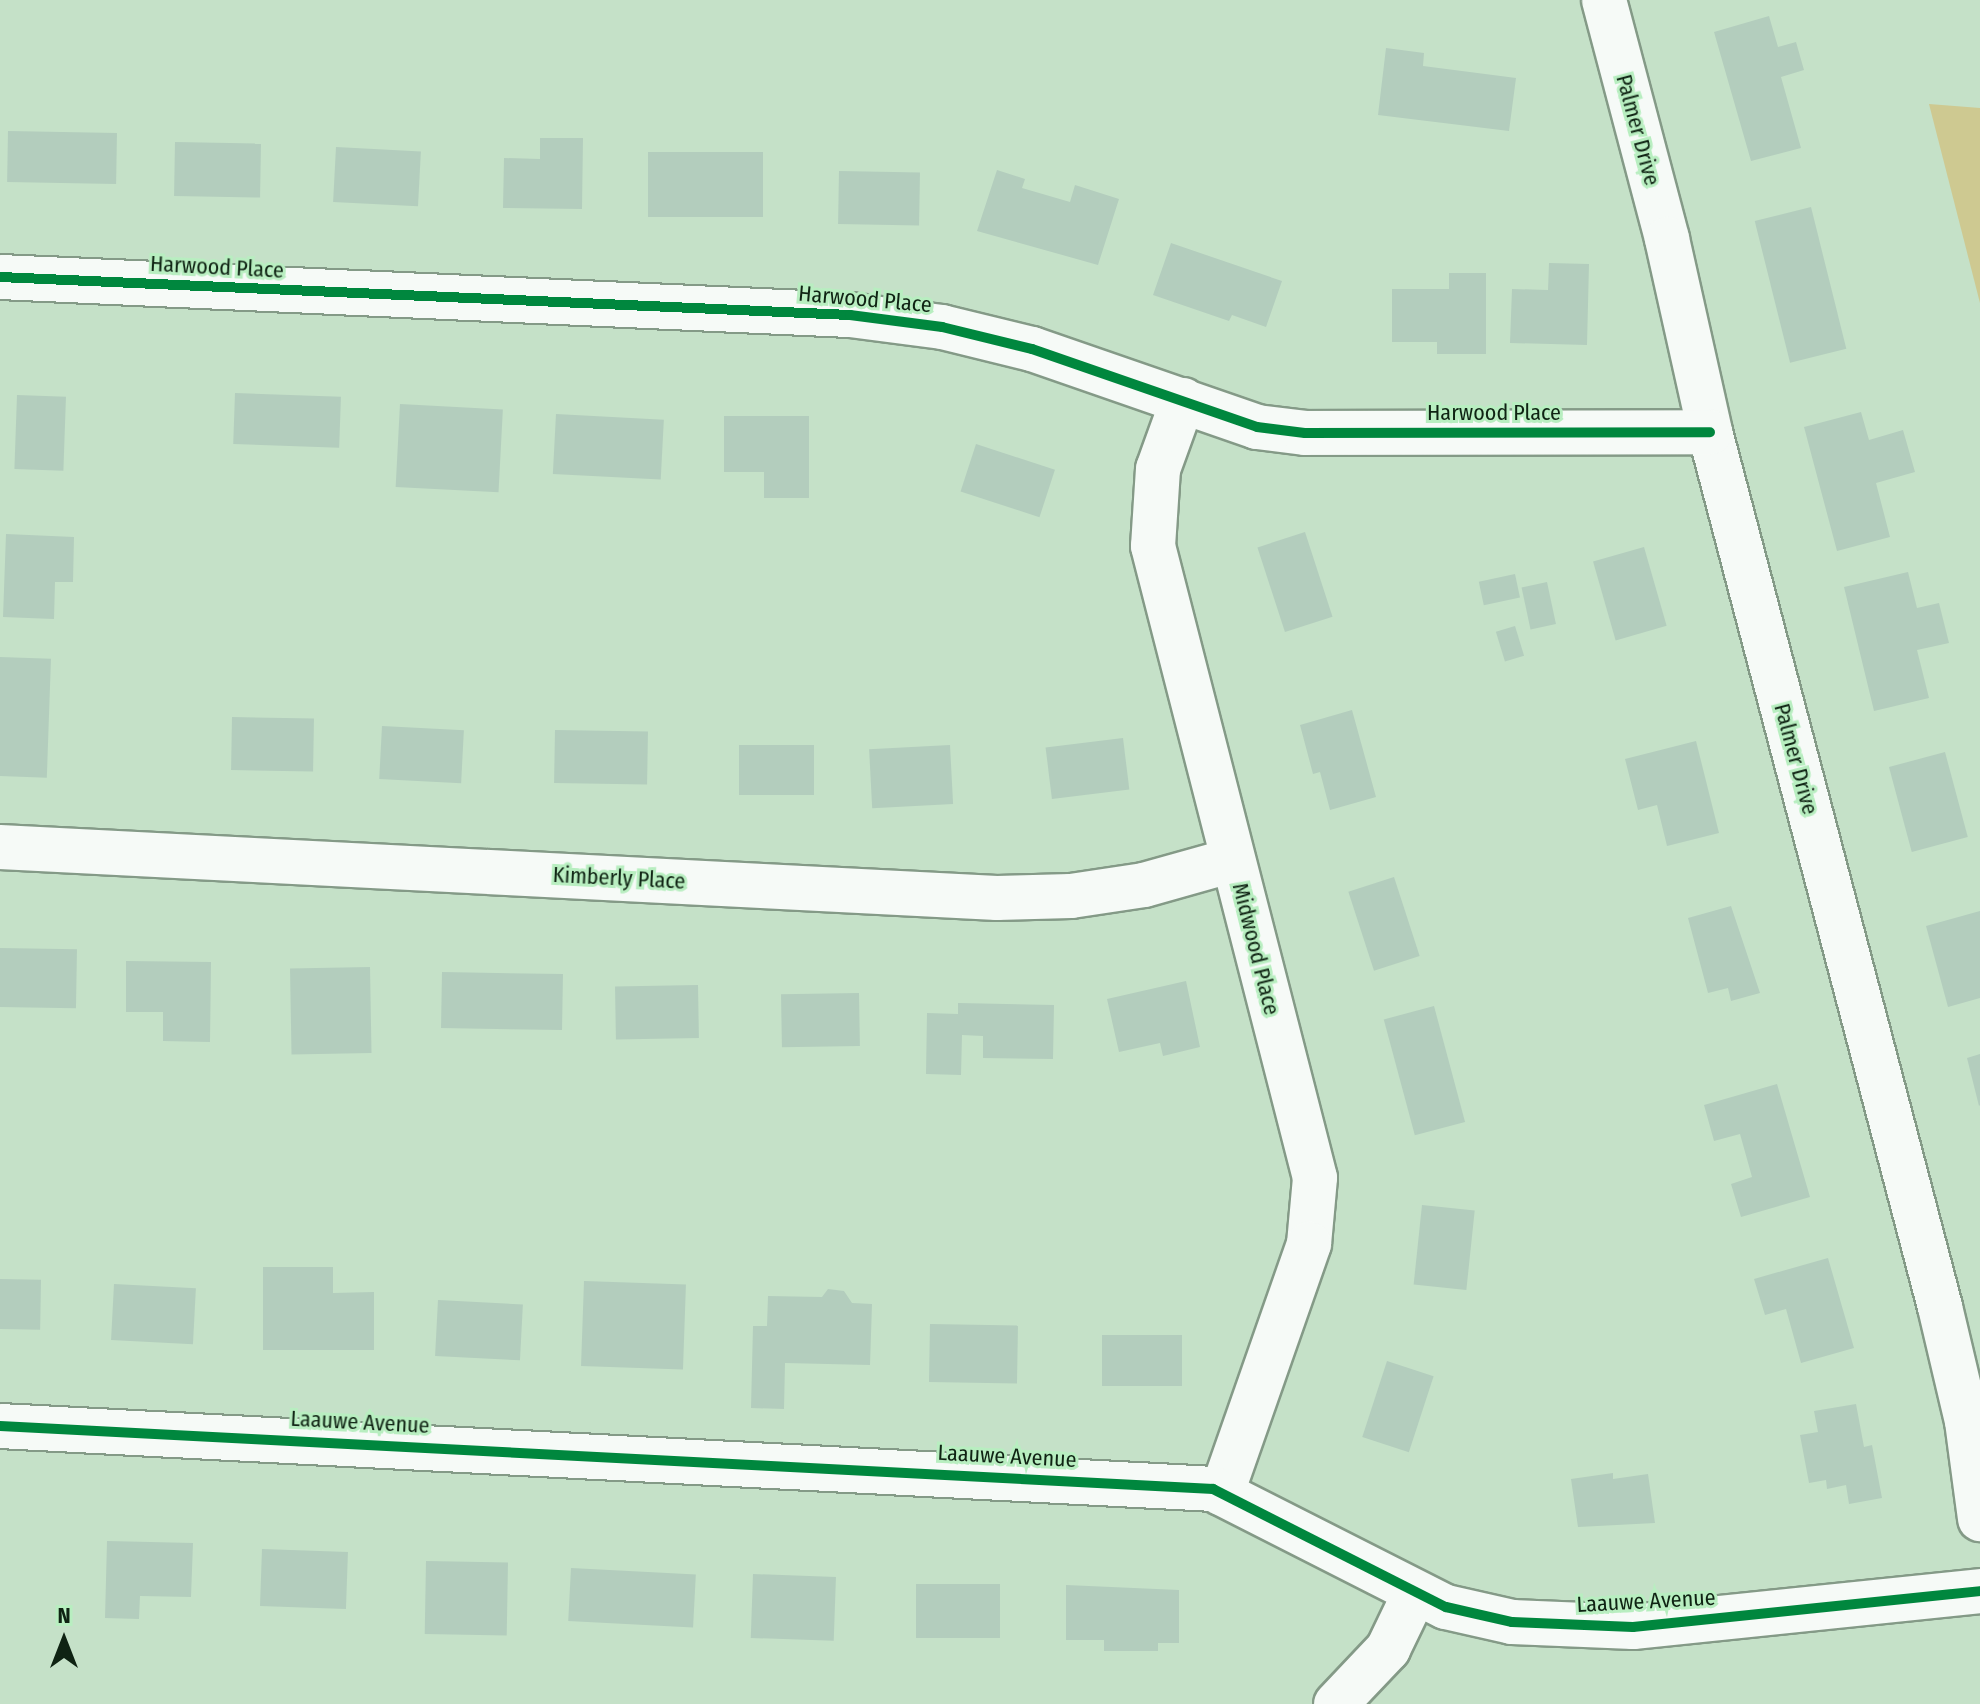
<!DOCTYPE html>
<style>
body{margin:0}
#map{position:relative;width:1980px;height:1704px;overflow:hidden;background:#c5e1c8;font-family:"Fira Sans Condensed",sans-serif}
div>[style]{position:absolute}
.green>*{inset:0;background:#cec991}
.building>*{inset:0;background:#b3cdbd;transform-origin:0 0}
.roads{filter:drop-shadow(2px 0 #849a87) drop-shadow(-2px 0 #849a87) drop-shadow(0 2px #849a87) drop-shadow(0 -2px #849a87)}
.minor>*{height:44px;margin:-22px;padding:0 22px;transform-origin:22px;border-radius:22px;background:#f6faf7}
.cycleway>*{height:10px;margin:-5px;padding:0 5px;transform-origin:5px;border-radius:5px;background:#00873e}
span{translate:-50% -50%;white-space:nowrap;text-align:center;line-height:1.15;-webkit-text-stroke:6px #b8eec0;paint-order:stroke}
.street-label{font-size:22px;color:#0f2313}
.north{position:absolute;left:24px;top:1600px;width:80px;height:80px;-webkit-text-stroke:6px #b8eec0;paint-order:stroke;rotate:0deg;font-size:22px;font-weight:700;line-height:32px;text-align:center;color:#0f2313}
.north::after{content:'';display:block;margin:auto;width:28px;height:36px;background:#0f2313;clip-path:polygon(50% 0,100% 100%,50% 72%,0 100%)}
</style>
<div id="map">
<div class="green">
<div style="clip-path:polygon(1929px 104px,1980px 108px,1980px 303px)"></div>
</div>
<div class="building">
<div style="clip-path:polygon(1769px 16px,1778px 47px,1796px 42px,1804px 70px,1781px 77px,1801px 148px,1751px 161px,1714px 32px)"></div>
<div style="clip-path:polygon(1386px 48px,1424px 53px,1423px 66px,1516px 78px,1509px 131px,1378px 115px)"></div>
<div style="left:8px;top:131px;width:109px;height:51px;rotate:1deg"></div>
<div style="clip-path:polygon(540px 138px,583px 138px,582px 209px,503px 208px,504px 158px,540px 159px)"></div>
<div style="left:175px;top:142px;width:86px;height:54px;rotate:1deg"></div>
<div style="left:336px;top:147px;width:85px;height:55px;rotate:3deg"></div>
<div style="left:648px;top:152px;width:115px;height:65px"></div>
<div style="clip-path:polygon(997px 170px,1025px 179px,1022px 188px,1070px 202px,1075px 185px,1119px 199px,1098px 265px,977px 231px)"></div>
<div style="left:839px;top:171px;width:81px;height:53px;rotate:1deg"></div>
<div style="left:1811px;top:207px;width:146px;height:58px;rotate:76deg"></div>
<div style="clip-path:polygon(1171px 243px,1282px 281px,1266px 327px,1232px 315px,1229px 321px,1153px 295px)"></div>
<div style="clip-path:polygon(1549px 263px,1589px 264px,1587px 345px,1510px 343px,1512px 289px,1548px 290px)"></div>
<div style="clip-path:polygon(1449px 273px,1486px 273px,1486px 354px,1437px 354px,1437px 342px,1392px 342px,1392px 289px,1449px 289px)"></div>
<div style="left:235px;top:393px;width:106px;height:51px;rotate:2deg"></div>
<div style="left:17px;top:395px;width:49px;height:74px;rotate:2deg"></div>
<div style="left:400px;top:404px;width:103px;height:83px;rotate:3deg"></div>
<div style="clip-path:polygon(1861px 412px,1869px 440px,1903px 430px,1915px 472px,1876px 483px,1890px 537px,1837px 551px,1804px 427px)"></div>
<div style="left:556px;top:414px;width:108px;height:60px;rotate:3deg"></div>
<div style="clip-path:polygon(724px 416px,809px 416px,809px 498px,764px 498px,764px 472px,724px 472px)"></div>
<div style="left:976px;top:444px;width:83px;height:50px;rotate:18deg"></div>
<div style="left:1305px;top:532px;width:89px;height:50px;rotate:72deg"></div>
<div style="clip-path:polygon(6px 534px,74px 537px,73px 582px,55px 582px,54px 619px,3px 617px)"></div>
<div style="left:1644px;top:547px;width:82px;height:53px;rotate:74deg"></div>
<div style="clip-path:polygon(1908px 572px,1917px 608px,1939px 603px,1949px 643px,1917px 650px,1929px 698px,1874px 711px,1844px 587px)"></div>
<div style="left:1515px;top:574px;width:24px;height:37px;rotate:78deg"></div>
<div style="left:1547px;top:582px;width:43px;height:26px;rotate:78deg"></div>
<div style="left:1515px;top:626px;width:31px;height:20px;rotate:73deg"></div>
<div style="left:0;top:657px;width:51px;height:119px;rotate:2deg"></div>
<div style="clip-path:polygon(1352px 710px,1376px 797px,1330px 810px,1320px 772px,1313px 774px,1300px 725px)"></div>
<div style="left:232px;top:717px;width:82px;height:53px;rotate:1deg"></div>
<div style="left:382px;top:726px;width:82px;height:53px;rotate:3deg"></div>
<div style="left:555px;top:730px;width:93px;height:53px;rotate:1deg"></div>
<div style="left:1123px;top:738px;width:52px;height:78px;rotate:83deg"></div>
<div style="clip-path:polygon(1696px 741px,1719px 833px,1667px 846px,1657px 805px,1638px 810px,1625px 759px)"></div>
<div style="left:739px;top:745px;width:75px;height:50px"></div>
<div style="left:950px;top:745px;width:59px;height:81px;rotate:87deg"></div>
<div style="left:1945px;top:752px;width:88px;height:58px;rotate:75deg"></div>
<div style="left:1394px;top:877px;width:83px;height:48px;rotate:72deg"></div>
<div style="clip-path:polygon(1731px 906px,1760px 993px,1731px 1001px,1728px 988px,1708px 993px,1688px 918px)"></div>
<div style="clip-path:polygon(1980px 911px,1980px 998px,1948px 1007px,1926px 926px)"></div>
<div style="left:0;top:948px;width:77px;height:59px;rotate:1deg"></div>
<div style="clip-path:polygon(126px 961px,211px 962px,210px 1042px,163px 1041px,163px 1012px,126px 1012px)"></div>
<div style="left:370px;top:967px;width:86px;height:80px;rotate:89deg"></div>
<div style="left:442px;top:972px;width:121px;height:56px;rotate:1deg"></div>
<div style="clip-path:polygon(1186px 981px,1200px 1047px,1163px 1056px,1160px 1043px,1119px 1052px,1107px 999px)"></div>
<div style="left:698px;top:985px;width:53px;height:83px;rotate:89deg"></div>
<div style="left:859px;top:993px;width:53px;height:78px;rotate:89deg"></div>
<div style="clip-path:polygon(958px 1003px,1054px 1005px,1053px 1059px,983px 1058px,983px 1036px,962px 1035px,961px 1075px,926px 1074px,927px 1013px,958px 1014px)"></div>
<div style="left:1434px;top:1006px;width:120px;height:52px;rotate:75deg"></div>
<div style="clip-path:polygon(1980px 1054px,1980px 1105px,1979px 1106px,1967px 1058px)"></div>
<div style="clip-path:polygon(1777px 1084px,1810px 1197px,1741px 1217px,1731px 1184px,1752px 1177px,1740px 1134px,1714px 1141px,1704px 1105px)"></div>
<div style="left:1422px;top:1205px;width:53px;height:80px;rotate:6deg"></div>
<div style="clip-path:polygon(1828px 1258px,1854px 1348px,1801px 1363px,1786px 1309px,1765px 1315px,1754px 1279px)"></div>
<div style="clip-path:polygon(263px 1267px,333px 1267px,333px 1293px,374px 1292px,374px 1350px,263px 1350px)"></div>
<div style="left:0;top:1279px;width:41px;height:50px;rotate:1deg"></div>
<div style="left:584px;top:1281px;width:102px;height:85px;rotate:2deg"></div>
<div style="left:114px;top:1284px;width:82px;height:56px;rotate:3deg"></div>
<div style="clip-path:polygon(828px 1289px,844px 1291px,852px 1303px,872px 1304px,870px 1365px,785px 1363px,784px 1409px,751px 1408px,753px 1326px,767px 1326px,768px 1296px,822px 1297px)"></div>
<div style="left:438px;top:1300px;width:85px;height:56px;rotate:3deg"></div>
<div style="left:930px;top:1324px;width:88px;height:58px;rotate:1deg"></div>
<div style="left:1102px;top:1335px;width:80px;height:51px"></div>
<div style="left:1387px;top:1361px;width:49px;height:80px;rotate:18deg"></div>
<div style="clip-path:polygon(1856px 1404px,1864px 1447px,1872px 1445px,1882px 1498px,1849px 1504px,1846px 1485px,1827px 1489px,1826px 1480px,1809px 1483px,1800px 1435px,1818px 1432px,1814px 1411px)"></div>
<div style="clip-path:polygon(1613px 1473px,1613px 1479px,1648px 1474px,1655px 1523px,1578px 1527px,1571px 1479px)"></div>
<div style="clip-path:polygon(107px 1541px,193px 1543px,191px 1597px,140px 1596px,139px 1619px,105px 1618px)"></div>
<div style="left:262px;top:1549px;width:86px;height:57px;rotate:2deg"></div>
<div style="left:426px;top:1561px;width:82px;height:73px;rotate:1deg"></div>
<div style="left:571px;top:1568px;width:125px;height:53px;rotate:3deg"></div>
<div style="left:753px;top:1574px;width:83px;height:64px;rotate:2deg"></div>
<div style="left:916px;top:1584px;width:84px;height:54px"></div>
<div style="clip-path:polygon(1066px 1585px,1179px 1590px,1179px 1643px,1158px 1643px,1158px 1651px,1104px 1651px,1104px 1640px,1066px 1640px)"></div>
</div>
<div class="roads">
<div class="minor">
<div style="left:1604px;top:0;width:247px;rotate:75.2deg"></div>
<div style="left:1667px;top:239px;width:198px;rotate:77.4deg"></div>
<div style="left:1710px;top:432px;width:905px;rotate:75.27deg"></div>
<div style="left:1940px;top:1307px;width:117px;rotate:76.7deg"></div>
<div style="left:1967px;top:1421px;width:99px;rotate:82.4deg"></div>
<div style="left:0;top:277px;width:851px;rotate:2.56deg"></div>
<div style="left:850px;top:315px;width:93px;rotate:7.4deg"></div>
<div style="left:942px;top:327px;width:93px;rotate:13.7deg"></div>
<div style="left:1032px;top:349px;width:238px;rotate:19.1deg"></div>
<div style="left:1257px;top:427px;width:48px;rotate:7.1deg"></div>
<div style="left:1305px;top:433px;width:405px;rotate:-0.1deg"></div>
<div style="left:1183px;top:400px;width:73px;rotate:109.9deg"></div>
<div style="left:1158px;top:469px;width:77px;rotate:93.7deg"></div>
<div style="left:1153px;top:546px;width:652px;rotate:75.62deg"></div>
<div style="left:1315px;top:1178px;width:66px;rotate:95.2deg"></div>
<div style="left:1309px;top:1244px;width:264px;rotate:109.3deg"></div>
<div style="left:0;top:847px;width:998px;rotate:2.93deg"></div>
<div style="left:997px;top:898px;width:74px;rotate:-1.5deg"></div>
<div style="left:1071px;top:896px;width:74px;rotate:-8.6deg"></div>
<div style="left:1144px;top:885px;width:92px;rotate:-15.7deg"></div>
<div style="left:0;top:1426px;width:1215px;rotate:2.97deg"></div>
<div style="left:1213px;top:1489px;width:261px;rotate:26.9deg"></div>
<div style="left:1446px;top:1607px;width:68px;rotate:12.8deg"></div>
<div style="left:1512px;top:1622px;width:121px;rotate:2.4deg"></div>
<div style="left:1633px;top:1627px;width:349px;rotate:-5.9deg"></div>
<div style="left:1336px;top:1704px;width:76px;rotate:-46.6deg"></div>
<div style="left:1388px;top:1649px;width:62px;rotate:-64.3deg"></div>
</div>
</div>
<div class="cycleway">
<div style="left:0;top:277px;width:851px;rotate:2.56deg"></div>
<div style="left:850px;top:315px;width:93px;rotate:7.4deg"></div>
<div style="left:942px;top:327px;width:93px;rotate:13.7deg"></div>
<div style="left:1032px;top:349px;width:238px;rotate:19.1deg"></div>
<div style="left:1257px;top:427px;width:48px;rotate:7.1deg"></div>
<div style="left:1305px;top:433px;width:405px;rotate:-0.1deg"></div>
<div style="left:0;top:1426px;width:1215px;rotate:2.97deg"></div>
<div style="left:1213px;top:1489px;width:261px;rotate:26.9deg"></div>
<div style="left:1446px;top:1607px;width:68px;rotate:12.8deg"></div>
<div style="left:1512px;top:1622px;width:121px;rotate:2.4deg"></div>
<div style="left:1633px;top:1627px;width:349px;rotate:-5.9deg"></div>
</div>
<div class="street-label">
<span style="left:1638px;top:130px;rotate:75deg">Palmer Drive</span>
<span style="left:217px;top:267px;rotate:3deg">Harwood Place</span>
<span style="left:865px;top:299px;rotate:5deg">Harwood Place</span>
<span style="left:1494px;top:413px">Harwood Place</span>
<span style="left:1796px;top:759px;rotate:75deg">Palmer Drive</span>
<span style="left:619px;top:878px;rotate:3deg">Kimberly Place</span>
<span style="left:1256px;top:949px;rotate:76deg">Midwood Place</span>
<span style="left:360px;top:1422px;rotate:3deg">Laauwe Avenue</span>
<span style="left:1007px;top:1456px;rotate:3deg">Laauwe Avenue</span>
<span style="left:1646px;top:1601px;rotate:-3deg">Laauwe Avenue</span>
</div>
<div class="north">N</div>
</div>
